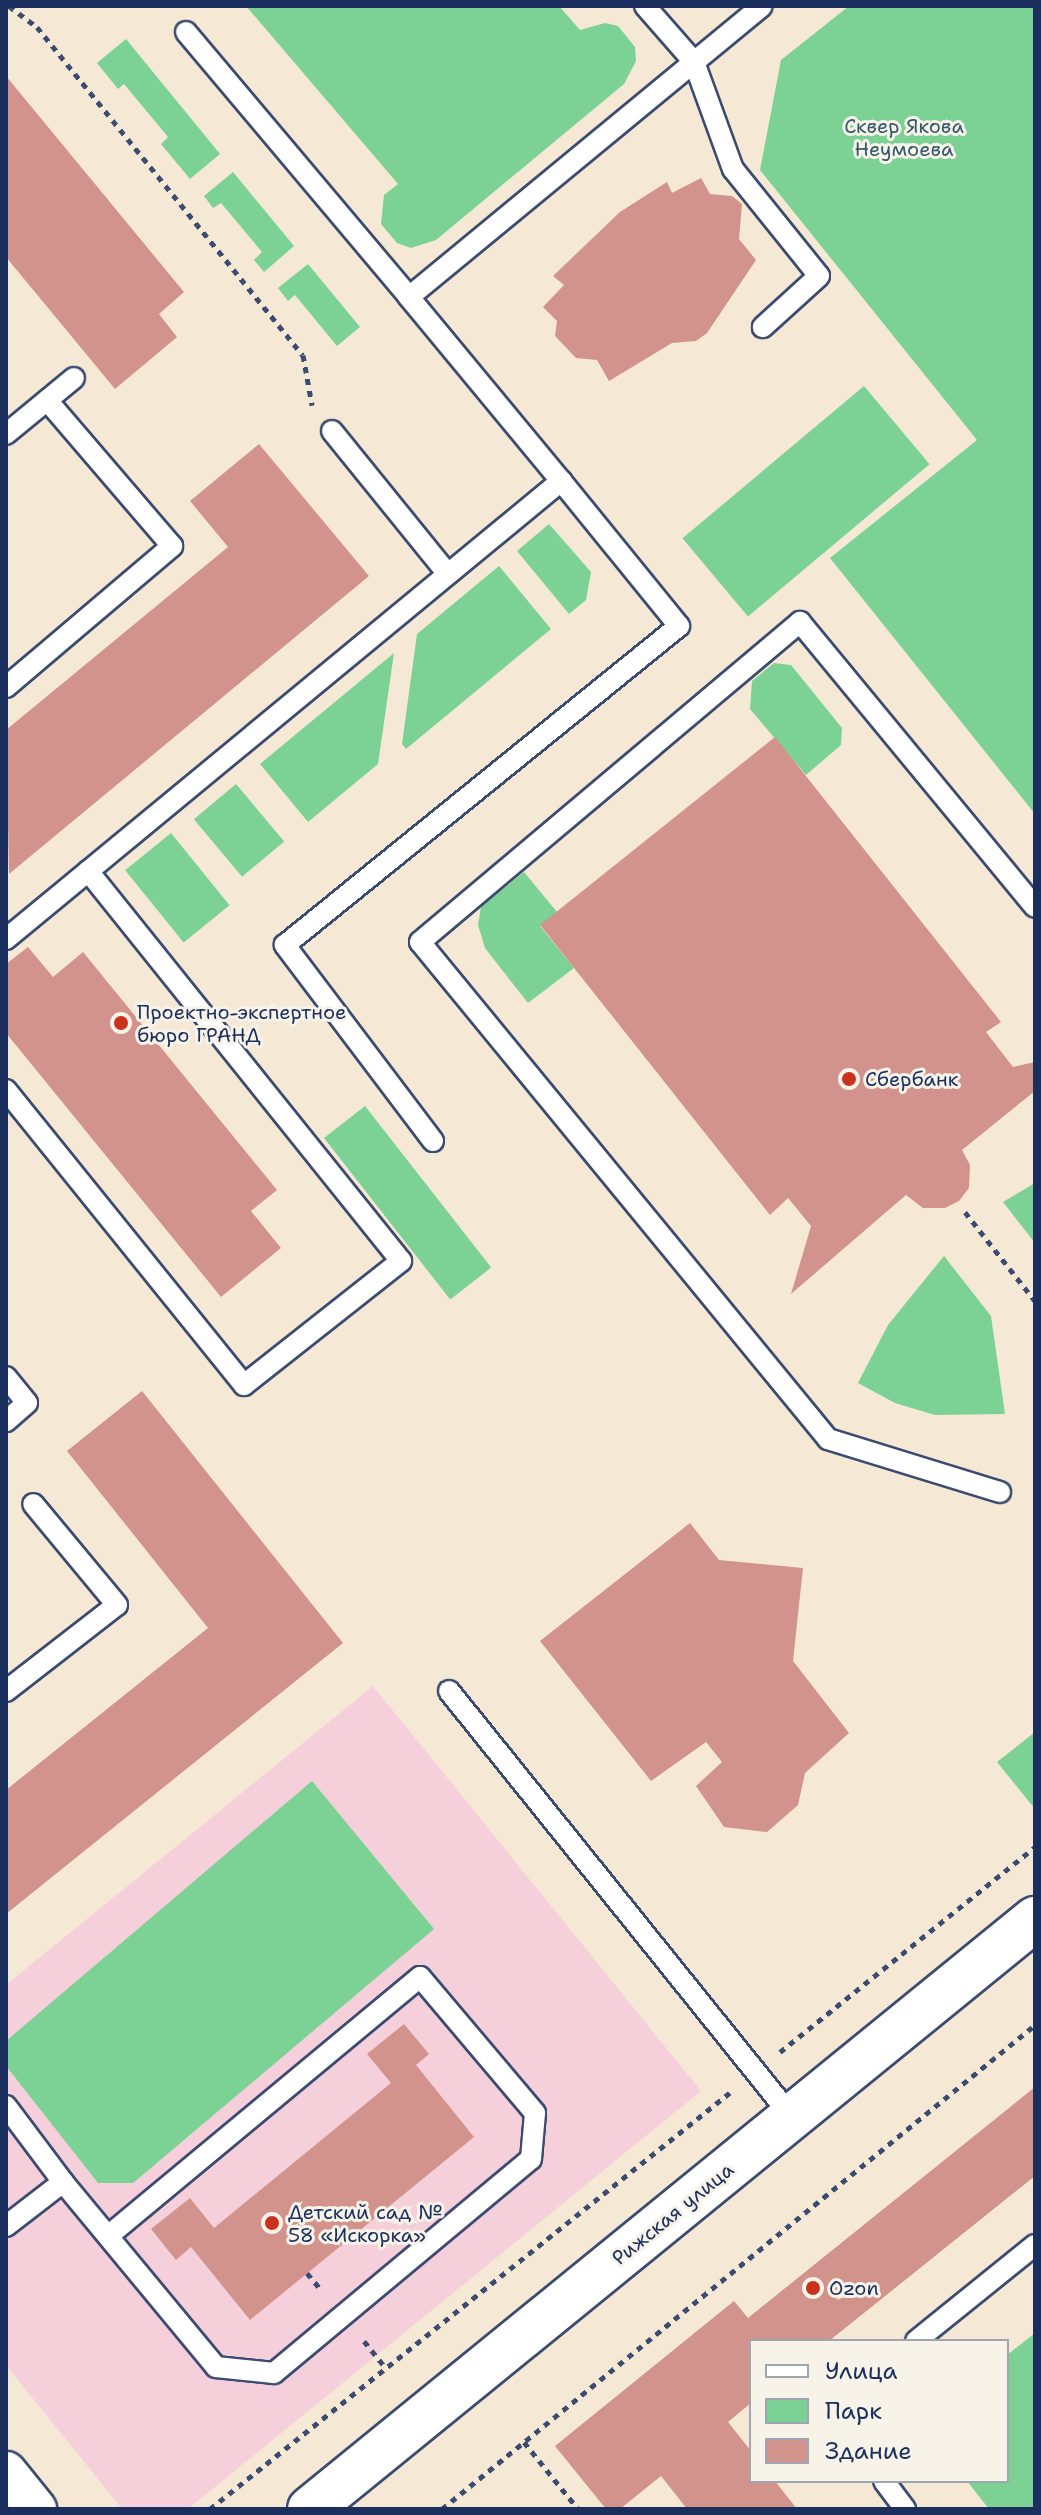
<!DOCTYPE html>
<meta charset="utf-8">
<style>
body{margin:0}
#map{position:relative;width:1041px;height:2515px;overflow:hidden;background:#f5e9d5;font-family:"Shantell Sans",sans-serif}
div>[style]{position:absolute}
.built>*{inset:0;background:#f5cfda}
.green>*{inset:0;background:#7cd195;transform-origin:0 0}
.building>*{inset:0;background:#d1938c}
.path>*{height:5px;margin-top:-2.5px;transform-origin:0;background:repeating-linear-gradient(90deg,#3c4b70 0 6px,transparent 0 12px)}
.roads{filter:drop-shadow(2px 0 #3c4b70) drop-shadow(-2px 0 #3c4b70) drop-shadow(0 2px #3c4b70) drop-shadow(0 -2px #3c4b70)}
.service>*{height:20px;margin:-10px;padding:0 10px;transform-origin:10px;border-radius:10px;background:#fff}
.minor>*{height:40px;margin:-20px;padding:0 20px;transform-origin:20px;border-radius:20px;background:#fff}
.tertiary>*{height:44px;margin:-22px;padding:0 22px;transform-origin:22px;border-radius:22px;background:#fff}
.dots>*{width:22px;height:22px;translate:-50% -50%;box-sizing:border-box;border:4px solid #f7f3e8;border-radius:50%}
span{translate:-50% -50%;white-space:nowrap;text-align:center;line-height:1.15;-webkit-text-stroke:6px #f7f3e8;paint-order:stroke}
.park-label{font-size:20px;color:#33586c}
.poi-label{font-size:20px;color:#1b2f5e}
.left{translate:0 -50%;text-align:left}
.street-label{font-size:20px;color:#1b2f5e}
.frame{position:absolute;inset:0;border:8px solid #1b2f5e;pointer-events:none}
.legend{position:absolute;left:749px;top:2339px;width:260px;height:144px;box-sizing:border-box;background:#f7f3e8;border:2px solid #9fa5b1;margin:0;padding:10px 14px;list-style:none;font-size:24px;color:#1b2f5e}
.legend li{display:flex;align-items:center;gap:16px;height:40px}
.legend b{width:40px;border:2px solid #9fa5b1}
</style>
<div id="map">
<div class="built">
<div style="clip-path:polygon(373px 1686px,701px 2091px,188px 2509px,122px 2509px,6px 2365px,6px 1985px)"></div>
</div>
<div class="green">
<div style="clip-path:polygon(246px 6px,559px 6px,580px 30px,605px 23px,618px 26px,635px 47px,636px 61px,624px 84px,436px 240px,411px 248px,397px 243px,381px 224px,384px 195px,398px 184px)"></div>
<div style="clip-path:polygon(849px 6px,1035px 6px,1035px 814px,830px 558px,977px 440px,760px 170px,781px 60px)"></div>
<div style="clip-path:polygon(126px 39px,220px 154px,190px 179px,161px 144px,168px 137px,124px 84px,118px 89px,97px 63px)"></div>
<div style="clip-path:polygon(233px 172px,294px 246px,264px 272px,254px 260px,262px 252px,221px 203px,213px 208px,204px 196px)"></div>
<div style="clip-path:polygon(308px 264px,360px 327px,337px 346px,295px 295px,288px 301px,278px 288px)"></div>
<div style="left:864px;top:386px;width:102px;height:237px;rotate:50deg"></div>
<div style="clip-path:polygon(549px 524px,591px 572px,586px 600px,569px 614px,517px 551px)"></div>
<div style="clip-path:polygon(499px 566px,551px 629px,406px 749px,402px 744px,417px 634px)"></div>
<div style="clip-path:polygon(394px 653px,378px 764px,308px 822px,260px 764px)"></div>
<div style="clip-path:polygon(774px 663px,791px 665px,842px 728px,841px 745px,806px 775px,750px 709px,752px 681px)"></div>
<div style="left:236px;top:784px;width:75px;height:55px;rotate:50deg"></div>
<div style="left:171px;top:833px;width:93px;height:59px;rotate:51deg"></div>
<div style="clip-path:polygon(524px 872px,557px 912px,540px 926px,574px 968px,528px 1003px,485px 948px,478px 925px,481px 907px)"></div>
<div style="left:365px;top:1106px;width:205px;height:52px;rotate:52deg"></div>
<div style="clip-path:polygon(1035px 1183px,1035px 1243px,1003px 1202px)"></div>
<div style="clip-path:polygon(944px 1256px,991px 1316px,1005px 1414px,935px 1415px,895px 1403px,858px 1383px,888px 1325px)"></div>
<div style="clip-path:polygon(1035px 1732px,1035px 1809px,997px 1762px)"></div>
<div style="clip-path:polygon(312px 1781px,434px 1929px,133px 2183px,98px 2183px,6px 2066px,6px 2041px)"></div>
<div style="clip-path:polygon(1035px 2333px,1035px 2509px,989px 2509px,967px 2481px,1007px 2481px,1007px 2355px)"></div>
</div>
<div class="building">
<div style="clip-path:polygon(6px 76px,184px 292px,159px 314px,177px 337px,115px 389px,6px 257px)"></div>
<div style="clip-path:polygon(701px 178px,710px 194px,732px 196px,742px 204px,739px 239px,756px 260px,707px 333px,696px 341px,672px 343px,609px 381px,597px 360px,576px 358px,555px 336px,557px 321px,543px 307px,564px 285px,553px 276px,620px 212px,667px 182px,672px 193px)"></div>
<div style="clip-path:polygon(259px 444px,369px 576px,9px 874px,6px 730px,228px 547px,190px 501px)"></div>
<div style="clip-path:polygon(775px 737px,1001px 1022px,986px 1032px,1013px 1067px,1035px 1062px,1035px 1091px,962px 1150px,970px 1165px,969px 1188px,959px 1201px,945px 1208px,923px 1208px,906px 1195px,791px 1294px,811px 1226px,788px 1198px,770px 1215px,540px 925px)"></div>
<div style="clip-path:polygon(28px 947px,53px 977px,83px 952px,277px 1190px,251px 1211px,281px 1248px,221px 1297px,6px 1033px,6px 964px)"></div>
<div style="clip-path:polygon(142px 1391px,343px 1643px,6px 1914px,6px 1790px,208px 1628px,67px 1451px)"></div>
<div style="clip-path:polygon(690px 1523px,719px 1560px,803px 1568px,793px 1661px,849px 1733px,805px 1773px,798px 1805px,767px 1832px,724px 1827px,696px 1786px,722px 1762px,706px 1742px,651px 1781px,540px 1641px)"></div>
<div style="clip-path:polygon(404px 2024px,429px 2054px,416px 2065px,474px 2137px,250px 2320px,191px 2247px,176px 2260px,151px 2229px,190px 2198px,214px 2228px,391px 2083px,367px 2054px)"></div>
<div style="clip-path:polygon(1035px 2087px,1035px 2176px,829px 2341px,751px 2341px,751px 2403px,728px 2422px,751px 2451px,751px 2481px,775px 2481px,797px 2509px,687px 2509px,661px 2476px,620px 2509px,606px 2509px,555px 2446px,734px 2301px,748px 2318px)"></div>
</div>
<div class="path">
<div style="left:9px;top:6px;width:35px;rotate:37deg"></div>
<div style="left:37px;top:27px;width:422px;rotate:51deg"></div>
<div style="left:303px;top:355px;width:51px;rotate:79.8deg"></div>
<div style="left:965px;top:1212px;width:113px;rotate:51.8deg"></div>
<div style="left:780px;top:2052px;width:327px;rotate:-38.8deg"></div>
<div style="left:307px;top:2273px;width:23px;rotate:50deg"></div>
<div style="left:364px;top:2341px;width:35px;rotate:51deg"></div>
<div style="left:524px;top:2442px;width:86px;rotate:51.1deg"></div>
<div style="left:210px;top:2509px;width:669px;rotate:-38.69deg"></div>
<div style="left:442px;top:2509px;width:765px;rotate:-39.22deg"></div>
</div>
<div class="roads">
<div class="service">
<div style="left:645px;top:6px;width:74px;rotate:48.8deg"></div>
<div style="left:694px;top:62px;width:114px;rotate:70deg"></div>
<div style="left:733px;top:169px;width:137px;rotate:51.2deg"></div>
<div style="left:819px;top:276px;width:76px;rotate:137.7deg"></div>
<div style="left:186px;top:32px;width:346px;rotate:49.9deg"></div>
<div style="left:332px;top:431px;width:184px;rotate:51deg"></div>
<div style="left:6px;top:434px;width:88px;rotate:-39.5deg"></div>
<div style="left:6px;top:687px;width:218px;rotate:-40.3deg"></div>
<div style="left:172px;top:546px;width:192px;rotate:-130.6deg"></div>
<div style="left:6px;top:939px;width:720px;rotate:-39.53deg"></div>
<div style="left:561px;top:481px;width:239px;rotate:-129.6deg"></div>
<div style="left:409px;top:297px;width:457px;rotate:-39.5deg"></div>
<div style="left:6px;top:1090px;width:379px;rotate:51.1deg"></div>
<div style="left:244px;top:1385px;width:200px;rotate:-38.3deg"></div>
<div style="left:401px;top:1261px;width:500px;rotate:-128.75deg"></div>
<div style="left:433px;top:1141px;width:246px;rotate:-127.1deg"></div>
<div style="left:285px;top:945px;width:507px;rotate:-39deg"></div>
<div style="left:679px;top:626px;width:187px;rotate:-129.1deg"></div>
<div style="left:6px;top:1377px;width:33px;rotate:51deg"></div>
<div style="left:27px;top:1403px;width:28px;rotate:139deg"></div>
<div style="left:1000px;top:1492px;width:180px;rotate:-162.9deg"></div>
<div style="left:828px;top:1439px;width:643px;rotate:-129.38deg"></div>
<div style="left:420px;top:942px;width:497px;rotate:-40.1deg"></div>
<div style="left:800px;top:622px;width:369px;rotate:50.5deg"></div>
<div style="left:6px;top:1691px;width:140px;rotate:-37.8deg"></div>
<div style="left:117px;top:1605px;width:131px;rotate:-129.7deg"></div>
<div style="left:449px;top:1691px;width:547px;rotate:51.16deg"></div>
<div style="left:6px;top:2106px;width:95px;rotate:53.1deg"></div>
<div style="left:6px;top:2226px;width:72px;rotate:-37.7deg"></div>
<div style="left:63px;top:2182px;width:240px;rotate:50.4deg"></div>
<div style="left:216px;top:2367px;width:58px;rotate:5.9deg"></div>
<div style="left:274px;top:2373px;width:334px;rotate:-39.8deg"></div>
<div style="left:531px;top:2159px;width:46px;rotate:-85deg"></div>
<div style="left:535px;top:2113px;width:178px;rotate:-130.2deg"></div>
<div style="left:420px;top:1977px;width:405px;rotate:140.3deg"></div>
<div style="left:916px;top:2341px;width:153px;rotate:-38.9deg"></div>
<div style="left:884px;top:2481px;width:35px;rotate:53deg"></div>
</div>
<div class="minor">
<div style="left:6px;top:2472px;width:48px;rotate:51deg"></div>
</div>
<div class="tertiary">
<div style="left:310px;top:2509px;width:935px;rotate:-39.14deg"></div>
</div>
</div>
<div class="dots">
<div style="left:121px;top:1023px;background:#c8321e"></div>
<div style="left:849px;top:1079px;background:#c8321e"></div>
<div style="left:272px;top:2223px;background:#c8321e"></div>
<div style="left:813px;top:2288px;background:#c8321e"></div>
</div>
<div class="park-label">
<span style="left:904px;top:138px">Сквер Якова<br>Неумоева</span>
</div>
<div class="poi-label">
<span class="left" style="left:137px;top:1024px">Проектно-экспертное<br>бюро ГРАНД</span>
<span class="left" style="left:865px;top:1079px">Сбербанк</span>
<span class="left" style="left:288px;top:2224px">Детский сад №<br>58 «Искорка»</span>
<span class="left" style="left:829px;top:2288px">Ozon</span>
</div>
<div class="street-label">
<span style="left:673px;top:2214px;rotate:-39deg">Рижская улица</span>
</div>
<div class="frame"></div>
<ul class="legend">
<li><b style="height:10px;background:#fff"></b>Улица</li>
<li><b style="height:22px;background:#7cd195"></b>Парк</li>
<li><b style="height:22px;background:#d1938c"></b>Здание</li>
</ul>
</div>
